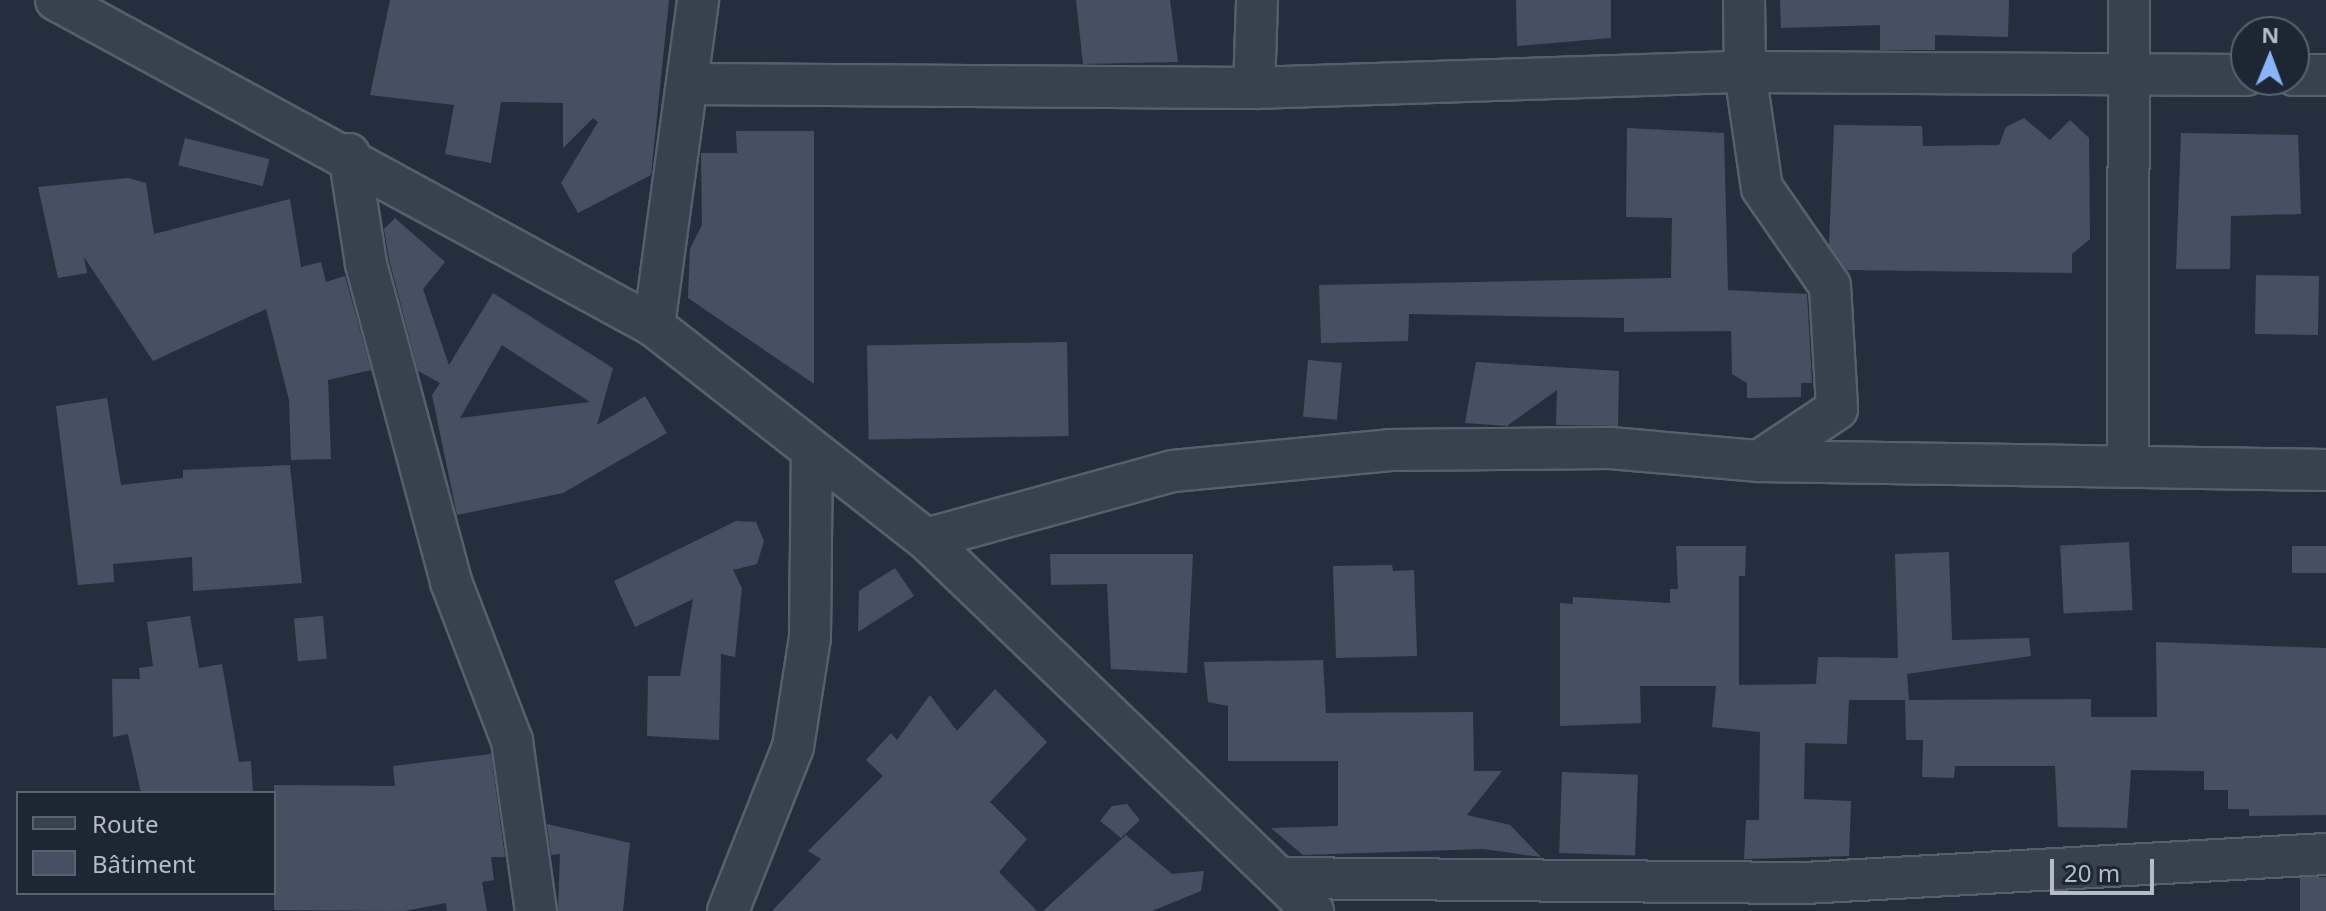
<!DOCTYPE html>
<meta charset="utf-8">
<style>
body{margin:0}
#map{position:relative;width:2326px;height:911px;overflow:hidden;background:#242f3e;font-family:"Noto Sans",sans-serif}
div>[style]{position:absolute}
.building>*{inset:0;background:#455162;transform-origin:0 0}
.roads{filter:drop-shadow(2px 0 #565f6c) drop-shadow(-2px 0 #565f6c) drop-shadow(0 2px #565f6c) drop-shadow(0 -2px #565f6c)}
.minor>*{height:40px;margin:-20px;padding:0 20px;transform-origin:20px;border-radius:20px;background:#38414e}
span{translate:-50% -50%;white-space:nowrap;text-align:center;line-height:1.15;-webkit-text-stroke:7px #1d2633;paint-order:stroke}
.legend{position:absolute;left:16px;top:791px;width:260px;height:104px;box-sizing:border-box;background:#1d2633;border:2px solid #59626f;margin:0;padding:10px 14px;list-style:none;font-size:24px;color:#b4bcc9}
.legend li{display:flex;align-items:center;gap:16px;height:40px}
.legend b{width:40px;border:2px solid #59626f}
.north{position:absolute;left:2230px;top:16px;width:80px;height:80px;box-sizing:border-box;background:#1d2633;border:2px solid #59626f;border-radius:50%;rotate:1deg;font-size:22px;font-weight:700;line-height:32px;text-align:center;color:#b4bcc9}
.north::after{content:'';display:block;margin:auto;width:28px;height:36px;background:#8ab4f8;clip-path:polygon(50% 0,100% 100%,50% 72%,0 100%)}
.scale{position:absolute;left:2050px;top:859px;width:104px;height:36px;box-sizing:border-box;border:4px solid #b4bcc9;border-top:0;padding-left:10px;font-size:24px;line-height:28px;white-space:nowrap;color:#b4bcc9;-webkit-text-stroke:6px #1d2633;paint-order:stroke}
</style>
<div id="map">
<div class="building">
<div style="clip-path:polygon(390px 0,669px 0,651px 175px,578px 213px,561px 183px,598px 122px,593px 118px,563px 148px,563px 103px,501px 102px,491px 163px,445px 154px,454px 105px,370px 95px)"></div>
<div style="clip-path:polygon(1076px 0,1170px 0,1178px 62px,1083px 64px)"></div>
<div style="clip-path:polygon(1516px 0,1611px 0,1611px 38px,1517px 46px)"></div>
<div style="clip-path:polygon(1780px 0,2009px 0,2008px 37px,1935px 35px,1935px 50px,1880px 50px,1880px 25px,1781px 28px)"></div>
<div style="clip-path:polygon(2024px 118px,2050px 140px,2070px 120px,2089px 138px,2090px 239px,2072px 254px,2072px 273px,1847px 270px,1829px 245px,1834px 125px,1922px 126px,1923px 146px,1999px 145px,2006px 127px)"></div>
<div style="clip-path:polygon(1627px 128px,1724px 133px,1728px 290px,1807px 294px,1812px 383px,1801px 383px,1801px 397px,1747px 398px,1747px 383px,1732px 374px,1731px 331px,1624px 332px,1624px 318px,1409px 314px,1408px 341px,1321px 343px,1319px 285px,1671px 278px,1672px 218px,1626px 217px)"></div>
<div style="clip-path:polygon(736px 131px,814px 131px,814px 384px,688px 298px,690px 249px,702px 225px,701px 153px,737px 153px)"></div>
<div style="clip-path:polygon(2181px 133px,2298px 135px,2301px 214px,2231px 216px,2230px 269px,2176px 269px)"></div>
<div style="left:185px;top:138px;width:87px;height:28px;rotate:14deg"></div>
<div style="clip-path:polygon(128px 178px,146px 183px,154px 234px,290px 199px,301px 267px,321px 262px,326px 282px,345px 276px,371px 370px,328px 380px,331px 459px,291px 460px,289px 400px,266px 309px,153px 361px,84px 257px,87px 273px,58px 278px,38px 187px)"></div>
<div style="clip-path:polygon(evenodd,395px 218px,445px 262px,423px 289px,449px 365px,493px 293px,613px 368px,597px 425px,645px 396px,667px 433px,563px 493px,457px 515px,432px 395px,440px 383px,418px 371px,389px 259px,384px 229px,395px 218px,502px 345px,590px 402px,460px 418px,502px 345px)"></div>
<div style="left:2256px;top:275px;width:63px;height:59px;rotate:1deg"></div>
<div style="left:1067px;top:342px;width:94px;height:200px;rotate:89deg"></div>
<div style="left:1308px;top:360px;width:34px;height:57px;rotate:5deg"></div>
<div style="clip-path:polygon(1476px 362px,1619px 371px,1618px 426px,1556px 425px,1557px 390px,1507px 426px,1465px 423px)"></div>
<div style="clip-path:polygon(107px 398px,121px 485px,183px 478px,183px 470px,290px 465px,302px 583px,193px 591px,192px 557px,113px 564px,114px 582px,78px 585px,56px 406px)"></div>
<div style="clip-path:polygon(736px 521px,756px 522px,764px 541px,757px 564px,733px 570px,742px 588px,735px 657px,721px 654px,719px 740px,647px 736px,648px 676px,680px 676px,693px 599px,635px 627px,614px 581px)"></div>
<div style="left:2129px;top:542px;width:68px;height:69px;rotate:87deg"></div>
<div style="clip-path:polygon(1676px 546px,1746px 546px,1745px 576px,1739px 576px,1739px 685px,1816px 684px,1818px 657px,1898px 658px,1895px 554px,1949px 552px,1952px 640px,2029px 638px,2031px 656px,1907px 674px,1909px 700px,2091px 699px,2091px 717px,2157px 717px,2156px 642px,2326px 648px,2326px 815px,2249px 816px,2249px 809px,2228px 809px,2228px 790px,2204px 790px,2204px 771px,2131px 770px,2127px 828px,2058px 827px,2055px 766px,1955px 766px,1954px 778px,1922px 777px,1923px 740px,1906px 740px,1905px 700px,1849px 700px,1847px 744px,1805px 743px,1804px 799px,1851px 801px,1849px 856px,1744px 859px,1746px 820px,1759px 820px,1760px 732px,1712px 727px,1716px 686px,1640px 686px,1641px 723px,1560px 726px,1560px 603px,1573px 604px,1573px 597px,1670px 603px,1670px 589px,1678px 589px)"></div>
<div style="left:2292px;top:546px;width:34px;height:27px"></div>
<div style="clip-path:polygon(1050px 554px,1193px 554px,1187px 673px,1111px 669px,1107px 584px,1051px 585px)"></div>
<div style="clip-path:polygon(1392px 565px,1393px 571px,1414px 570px,1417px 656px,1336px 658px,1333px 566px)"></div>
<div style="clip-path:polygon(895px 568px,914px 596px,858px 632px,859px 591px)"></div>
<div style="clip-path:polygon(190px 616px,199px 668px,222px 664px,239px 762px,251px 761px,253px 793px,141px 793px,128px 734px,113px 737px,112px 679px,140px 679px,139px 668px,153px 666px,147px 622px)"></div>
<div style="left:323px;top:616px;width:43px;height:29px;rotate:85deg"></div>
<div style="clip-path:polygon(1323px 660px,1326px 713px,1473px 712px,1474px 771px,1502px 771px,1467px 815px,1510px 825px,1541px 857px,1483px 849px,1303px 855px,1271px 828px,1338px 826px,1338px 761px,1228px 761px,1228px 706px,1208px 702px,1204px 662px)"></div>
<div style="clip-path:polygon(995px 689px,1047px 742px,990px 802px,1027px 839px,999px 872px,1037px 911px,772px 911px,821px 859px,808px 851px,883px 776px,866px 760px,891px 733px,897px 740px,930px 695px,957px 731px)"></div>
<div style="clip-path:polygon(491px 754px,505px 857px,491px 857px,494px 880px,482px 882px,487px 911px,447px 911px,446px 903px,404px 911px,274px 910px,274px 785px,395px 786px,393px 766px)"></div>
<div style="left:1562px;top:772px;width:76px;height:81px;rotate:2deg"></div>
<div style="clip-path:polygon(1127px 804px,1140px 820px,1121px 838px,1100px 821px,1112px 806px)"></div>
<div style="clip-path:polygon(547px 824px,630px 843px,623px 911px,558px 911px,560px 854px,551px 855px)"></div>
<div style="clip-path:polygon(1126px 835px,1172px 874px,1204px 871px,1201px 891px,1152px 911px,1043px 911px)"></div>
<div style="left:2326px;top:877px;width:34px;height:26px;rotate:90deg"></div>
</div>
<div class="roads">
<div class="minor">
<div style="left:56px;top:0;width:681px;rotate:28.6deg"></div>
<div style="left:654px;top:326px;width:345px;rotate:38.1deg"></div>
<div style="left:926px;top:539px;width:537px;rotate:43.87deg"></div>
<div style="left:1744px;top:0;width:72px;rotate:89.2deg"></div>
<div style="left:1745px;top:72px;width:117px;rotate:81.7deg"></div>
<div style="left:1762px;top:188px;width:119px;rotate:55.2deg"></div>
<div style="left:1830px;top:286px;width:123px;rotate:86.7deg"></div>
<div style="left:1837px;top:409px;width:94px;rotate:146.3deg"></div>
<div style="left:2294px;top:75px;width:32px"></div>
<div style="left:689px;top:84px;width:565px;rotate:0.41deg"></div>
<div style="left:1254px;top:88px;width:491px;rotate:-1.9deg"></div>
<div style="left:1745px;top:72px;width:501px;rotate:0.34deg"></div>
<div style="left:1254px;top:88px;width:88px;rotate:-88deg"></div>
<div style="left:349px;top:154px;width:111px;rotate:81.2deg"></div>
<div style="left:366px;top:264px;width:329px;rotate:75deg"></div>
<div style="left:451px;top:582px;width:170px;rotate:69deg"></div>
<div style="left:512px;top:741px;width:172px;rotate:82deg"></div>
<div style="left:654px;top:326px;width:329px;rotate:-82.3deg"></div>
<div style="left:2128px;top:467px;width:467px;rotate:-89.9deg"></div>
<div style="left:926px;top:539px;width:256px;rotate:-15.4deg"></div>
<div style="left:1173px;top:471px;width:218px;rotate:-5.5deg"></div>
<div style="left:1390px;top:450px;width:220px;rotate:-0.5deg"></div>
<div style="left:1610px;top:448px;width:150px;rotate:5deg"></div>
<div style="left:1759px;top:461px;width:567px;rotate:0.91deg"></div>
<div style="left:1280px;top:878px;width:525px;rotate:0.55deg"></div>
<div style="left:1805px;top:883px;width:522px;rotate:-3.19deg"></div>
<div style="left:728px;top:911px;width:176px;rotate:-68.4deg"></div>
<div style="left:793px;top:747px;width:111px;rotate:-81.2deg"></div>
<div style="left:810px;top:637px;width:185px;rotate:-89.4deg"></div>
</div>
</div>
<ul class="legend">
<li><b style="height:10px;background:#38414e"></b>Route</li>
<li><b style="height:22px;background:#455162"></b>Bâtiment</li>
</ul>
<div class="north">N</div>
<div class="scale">20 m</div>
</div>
